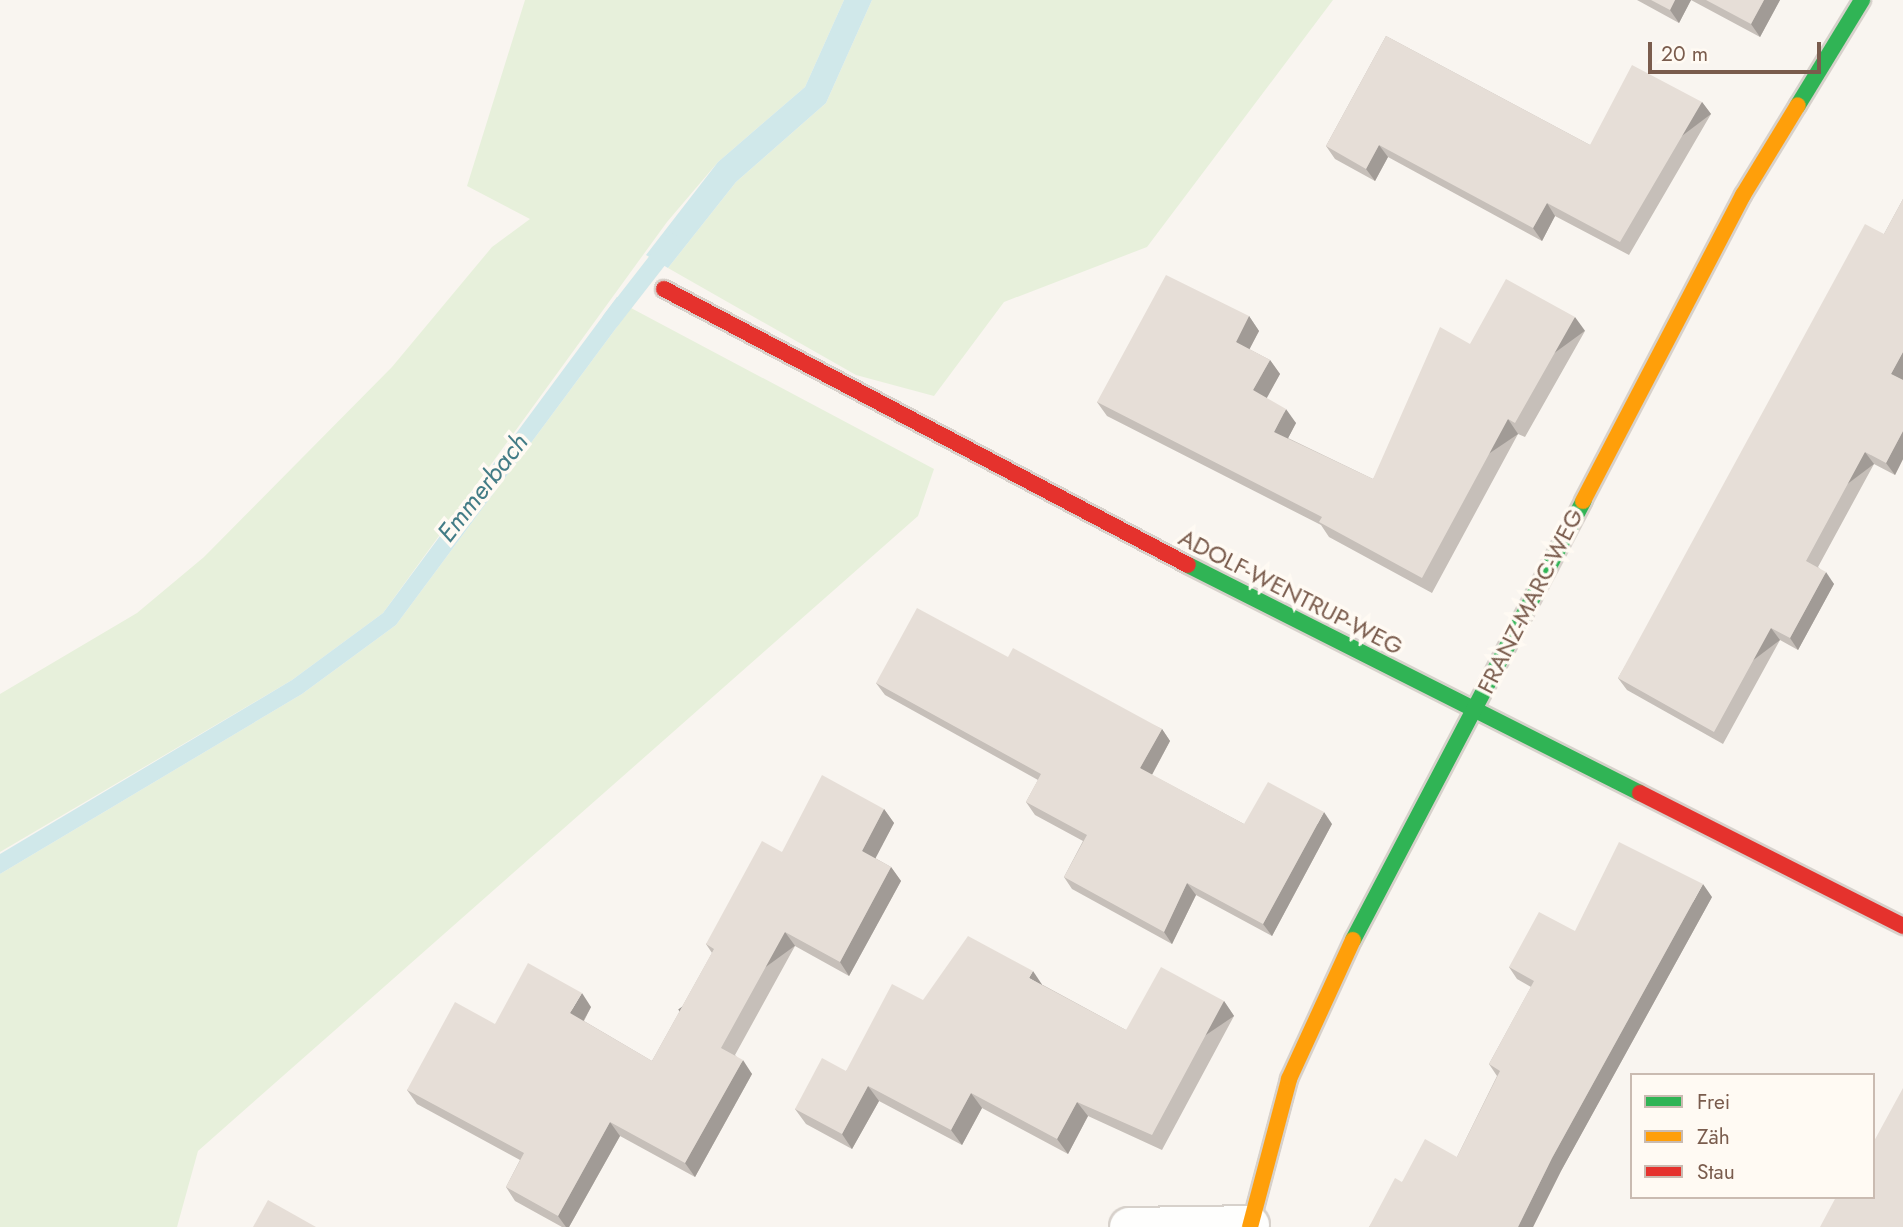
<!DOCTYPE html>
<meta charset="utf-8">
<style>
body{margin:0}
#map{position:relative;width:1903px;height:1227px;overflow:hidden;background:#f9f5f0;font-family:Jost,sans-serif}
div>[style]{position:absolute}
.green>*{inset:0;background:#e7f0db}
.water>*{inset:0;background:#d0e8ea}
.stream>*{height:18px;margin:-9px;padding:0 9px;transform-origin:9px;border-radius:9px;background:#d0e8ea}
.roads{filter:drop-shadow(2px 0 #d7d1cb) drop-shadow(-2px 0 #d7d1cb) drop-shadow(0 2px #d7d1cb) drop-shadow(0 -2px #d7d1cb)}
.street>*{height:38px;margin:-19px;padding:0 19px;transform-origin:19px;border-radius:19px;background:#fefefd}
.fast>*{height:16px;margin:-8px;padding:0 8px;transform-origin:8px;border-radius:8px;background:#30b455}
.slow>*{height:16px;margin:-8px;padding:0 8px;transform-origin:8px;border-radius:8px;background:#ff9f0a}
.jam>*{height:16px;margin:-8px;padding:0 8px;transform-origin:8px;border-radius:8px;background:#e5322d}
.wall>*{inset:0;background:#c6bfb9}
.shaded-wall>*{inset:0;background:#a19b96;transform-origin:0 0}
.building>*{inset:0;background:#e6ded7}
span{translate:-50% -50%;white-space:nowrap;text-align:center;line-height:1.15;-webkit-text-stroke:7px #fffaf3;paint-order:stroke}
.street-label{font-size:24px;color:#7a5c4d}
.water-label{font-size:26px;color:#437c86;font-style:italic}
.legend{position:absolute;left:1630px;top:1073px;width:245px;height:126px;box-sizing:border-box;background:#fffaf3;border:2px solid #cabbb1;margin:0;padding:9px 12px;list-style:none;font-size:21px;color:#7a5c4d}
.legend li{display:flex;align-items:center;gap:14px;height:35px}
.legend b{width:35px;border:2px solid #cabbb1}
.scale{position:absolute;left:1648px;top:42px;width:173px;height:32px;box-sizing:border-box;border:4px solid #7a5c4d;border-top:0;padding-left:9px;font-size:21px;line-height:24px;white-space:nowrap;color:#7a5c4d;-webkit-text-stroke:5px #fffaf3;paint-order:stroke}
</style>
<div id="map">
<div class="green">
<div style="clip-path:polygon(525px 0,844px 0,805px 87px,718px 162px,667px 222px,383px 613px,292px 680px,0 852px,0 694px,137px 613px,204px 557px,392px 367px,492px 247px,530px 219px,467px 186px)"></div>
<div style="clip-path:polygon(872px 0,1333px 0,1147px 247px,1004px 302px,934px 396px,856px 375px,668px 268px,736px 182px,826px 103px)"></div>
<div style="clip-path:polygon(631px 308px,934px 469px,918px 516px,198px 1151px,177px 1227px,0 1227px,0 874px,302px 694px,396px 625px)"></div>
</div>
<div class="water">
<div style="clip-path:polygon(844px 0,872px 0,826px 103px,736px 182px,668px 268px,646px 255px,718px 162px,805px 87px)"></div>
<div style="clip-path:polygon(617px 297px,631px 308px,396px 625px,302px 694px,0 874px,0 854px,292px 680px,383px 613px)"></div>
</div>
<div class="stream">
<div style="left:611px;top:320px;width:98px;rotate:-52.1deg"></div>
</div>
<div class="roads">
<div class="street">
<div style="left:1129px;top:1227px;width:121px;rotate:-0.9deg"></div>
</div>
<div class="fast">
<div style="left:1798px;top:105px;width:123px;rotate:-58.6deg"></div>
<div style="left:1188px;top:565px;width:506px;rotate:26.77deg"></div>
<div style="left:1353px;top:940px;width:496px;rotate:-62.3deg"></div>
</div>
<div class="slow">
<div style="left:1583px;top:501px;width:345px;rotate:-62.4deg"></div>
<div style="left:1743px;top:195px;width:105px;rotate:-58.6deg"></div>
<div style="left:1250px;top:1227px;width:153px;rotate:-75.2deg"></div>
<div style="left:1289px;top:1079px;width:153px;rotate:-65.3deg"></div>
</div>
<div class="jam">
<div style="left:664px;top:289px;width:592px;rotate:27.78deg"></div>
<div style="left:1640px;top:793px;width:295px;rotate:26.8deg"></div>
</div>
</div>
<div class="wall">
<div style="clip-path:polygon(1637px 0,1780px 0,1760px 37px,1691px 0,1679px 23px)"></div>
<div style="clip-path:polygon(1386px 36px,1590px 145px,1702px 102px,1711px 114px,1629px 255px,1555px 216px,1542px 241px,1388px 157px,1375px 181px,1335px 159px,1326px 146px)"></div>
<div style="clip-path:polygon(1903px 199px,1903px 459px,1895px 475px,1874px 464px,1818px 567px,1834px 584px,1798px 650px,1780px 640px,1723px 744px,1627px 690px,1618px 678px,1884px 234px)"></div>
<div style="clip-path:polygon(1249px 316px,1259px 331px,1249px 349px,1270px 360px,1280px 374px,1266px 398px,1296px 423px,1288px 438px,1373px 479px,1470px 344px,1585px 331px,1525px 437px,1518px 434px,1432px 593px,1329px 537px,1321px 525px,1107px 416px,1097px 402px)"></div>
<div style="clip-path:polygon(1008px 657px,1162px 729px,1170px 741px,1152px 775px,1244px 824px,1332px 824px,1272px 936px,1196px 895px,1172px 944px,1072px 889px,1064px 877px,1083px 841px,1035px 815px,1026px 802px,1038px 780px,885px 695px,876px 683px)"></div>
<div style="clip-path:polygon(884px 809px,894px 823px,875px 858px,891px 867px,901px 881px,849px 976px,795px 946px,735px 1055px,752px 1074px,695px 1177px,620px 1136px,569px 1227px,562px 1227px,515px 1201px,506px 1187px,520px 1160px,417px 1104px,407px 1090px,495px 1024px,591px 1007px,584px 1021px,652px 1061px,712px 953px,706px 944px,782px 852px)"></div>
<div style="clip-path:polygon(1712px 897px,1561px 1171px,1533px 1227px,1369px 1227px,1402px 1182px,1457px 1157px,1497px 1076px,1489px 1064px,1531px 987px,1517px 979px,1509px 967px,1575px 931px)"></div>
<div style="clip-path:polygon(1043px 985px,1126px 1030px,1224px 1001px,1234px 1016px,1162px 1150px,1088px 1116px,1068px 1154px,982px 1108px,962px 1145px,879px 1101px,852px 1149px,806px 1124px,795px 1109px,846px 1071px,923px 1000px)"></div>
</div>
<div class="shaded-wall">
<div style="clip-path:polygon(1675px 0,1691px 0,1679px 23px,1670px 10px)"></div>
<div style="clip-path:polygon(1764px 0,1780px 0,1760px 37px,1751px 24px)"></div>
<div style="left:1702px;top:102px;width:15px;height:162px;rotate:53deg"></div>
<div style="clip-path:polygon(1379px 145px,1388px 157px,1375px 181px,1366px 169px)"></div>
<div style="clip-path:polygon(1547px 203px,1555px 216px,1542px 241px,1533px 228px)"></div>
<div style="clip-path:polygon(1249px 316px,1259px 331px,1246px 356px,1236px 342px)"></div>
<div style="left:1575px;top:317px;width:17px;height:122px;rotate:54deg"></div>
<div style="clip-path:polygon(1903px 352px,1903px 380px,1891px 374px)"></div>
<div style="clip-path:polygon(1270px 360px,1280px 374px,1263px 405px,1253px 390px)"></div>
<div style="clip-path:polygon(1286px 409px,1296px 423px,1284px 446px,1274px 432px)"></div>
<div style="left:1508px;top:419px;width:18px;height:181px;rotate:56deg"></div>
<div style="clip-path:polygon(1903px 431px,1903px 459px,1895px 475px,1886px 463px)"></div>
<div style="left:1865px;top:452px;width:15px;height:124px;rotate:53deg"></div>
<div style="clip-path:polygon(1826px 572px,1834px 584px,1798px 650px,1790px 638px)"></div>
<div style="left:1771px;top:628px;width:15px;height:119px;rotate:53deg"></div>
<div style="clip-path:polygon(1162px 729px,1170px 741px,1149px 780px,1140px 768px)"></div>
<div style="clip-path:polygon(884px 809px,894px 823px,872px 865px,862px 851px)"></div>
<div style="clip-path:polygon(1324px 812px,1332px 824px,1272px 936px,1263px 924px)"></div>
<div style="clip-path:polygon(891px 867px,901px 881px,849px 976px,840px 962px)"></div>
<div style="clip-path:polygon(1187px 883px,1196px 895px,1172px 944px,1164px 932px)"></div>
<div style="clip-path:polygon(1703px 884px,1712px 897px,1561px 1171px,1533px 1227px,1518px 1227px,1552px 1158px)"></div>
<div style="left:785px;top:932px;width:17px;height:132px;rotate:54deg"></div>
<div style="clip-path:polygon(1033px 971px,1043px 986px,1029px 978px)"></div>
<div style="clip-path:polygon(582px 993px,591px 1007px,580px 1027px,570px 1013px)"></div>
<div style="left:1224px;top:1001px;width:18px;height:152px;rotate:56deg"></div>
<div style="clip-path:polygon(743px 1060px,752px 1074px,695px 1177px,685px 1163px)"></div>
<div style="clip-path:polygon(868px 1086px,879px 1101px,852px 1149px,842px 1134px)"></div>
<div style="clip-path:polygon(971px 1093px,982px 1108px,962px 1145px,951px 1130px)"></div>
<div style="clip-path:polygon(1077px 1102px,1088px 1116px,1068px 1154px,1057px 1139px)"></div>
<div style="clip-path:polygon(610px 1122px,620px 1136px,569px 1227px,566px 1227px,558px 1216px)"></div>
</div>
<div class="building">
<div style="clip-path:polygon(1651px 0,1675px 0,1670px 10px)"></div>
<div style="clip-path:polygon(1706px 0,1764px 0,1751px 24px)"></div>
<div style="clip-path:polygon(1386px 36px,1590px 145px,1632px 65px,1702px 102px,1620px 242px,1547px 203px,1533px 228px,1379px 145px,1366px 169px,1326px 146px)"></div>
<div style="clip-path:polygon(1903px 199px,1903px 352px,1891px 374px,1903px 380px,1903px 431px,1886px 463px,1865px 452px,1806px 561px,1826px 572px,1790px 638px,1771px 628px,1714px 732px,1618px 678px,1865px 224px,1884px 234px)"></div>
<div style="clip-path:polygon(1166px 275px,1249px 316px,1236px 342px,1270px 360px,1253px 390px,1286px 409px,1274px 432px,1373px 479px,1440px 327px,1470px 344px,1506px 279px,1575px 317px,1515px 423px,1508px 419px,1422px 578px,1319px 522px,1322px 517px,1097px 402px)"></div>
<div style="clip-path:polygon(917px 608px,1008px 657px,1013px 648px,1162px 729px,1140px 768px,1244px 824px,1268px 782px,1324px 812px,1263px 924px,1187px 883px,1164px 932px,1064px 877px,1087px 835px,1026px 802px,1041px 774px,876px 683px)"></div>
<div style="clip-path:polygon(822px 775px,884px 809px,862px 851px,891px 867px,840px 962px,785px 932px,721px 1048px,743px 1060px,685px 1163px,610px 1122px,558px 1216px,506px 1187px,524px 1153px,407px 1090px,455px 1002px,495px 1024px,528px 963px,582px 993px,570px 1013px,652px 1061px,714px 949px,706px 944px,762px 841px,782px 852px)"></div>
<div style="clip-path:polygon(1619px 842px,1703px 884px,1552px 1158px,1518px 1227px,1369px 1227px,1395px 1178px,1402px 1182px,1425px 1139px,1457px 1157px,1500px 1071px,1489px 1064px,1534px 981px,1509px 967px,1539px 912px,1575px 931px)"></div>
<div style="clip-path:polygon(968px 936px,1033px 971px,1029px 978px,1126px 1030px,1161px 967px,1224px 1001px,1152px 1135px,1077px 1102px,1057px 1139px,971px 1093px,951px 1130px,868px 1086px,842px 1134px,795px 1109px,822px 1058px,846px 1071px,892px 984px,923px 1000px)"></div>
<div style="clip-path:polygon(1903px 1088px,1903px 1227px,1820px 1227px,1836px 1197px,1873px 1197px,1873px 1143px)"></div>
<div style="clip-path:polygon(268px 1200px,316px 1227px,253px 1227px)"></div>
</div>
<div class="street-label">
<span style="left:1291px;top:592px;rotate:27deg">ADOLF-WENTRUP-WEG</span>
<span style="left:1530px;top:601px;rotate:-63deg">FRANZ-MARC-WEG</span>
</div>
<div class="water-label">
<span style="left:483px;top:488px;rotate:-52deg">Emmerbach</span>
</div>
<ul class="legend">
<li><b style="height:9px;background:#30b455"></b>Frei</li>
<li><b style="height:9px;background:#ff9f0a"></b>Zäh</li>
<li><b style="height:9px;background:#e5322d"></b>Stau</li>
</ul>
<div class="scale">20 m</div>
</div>
